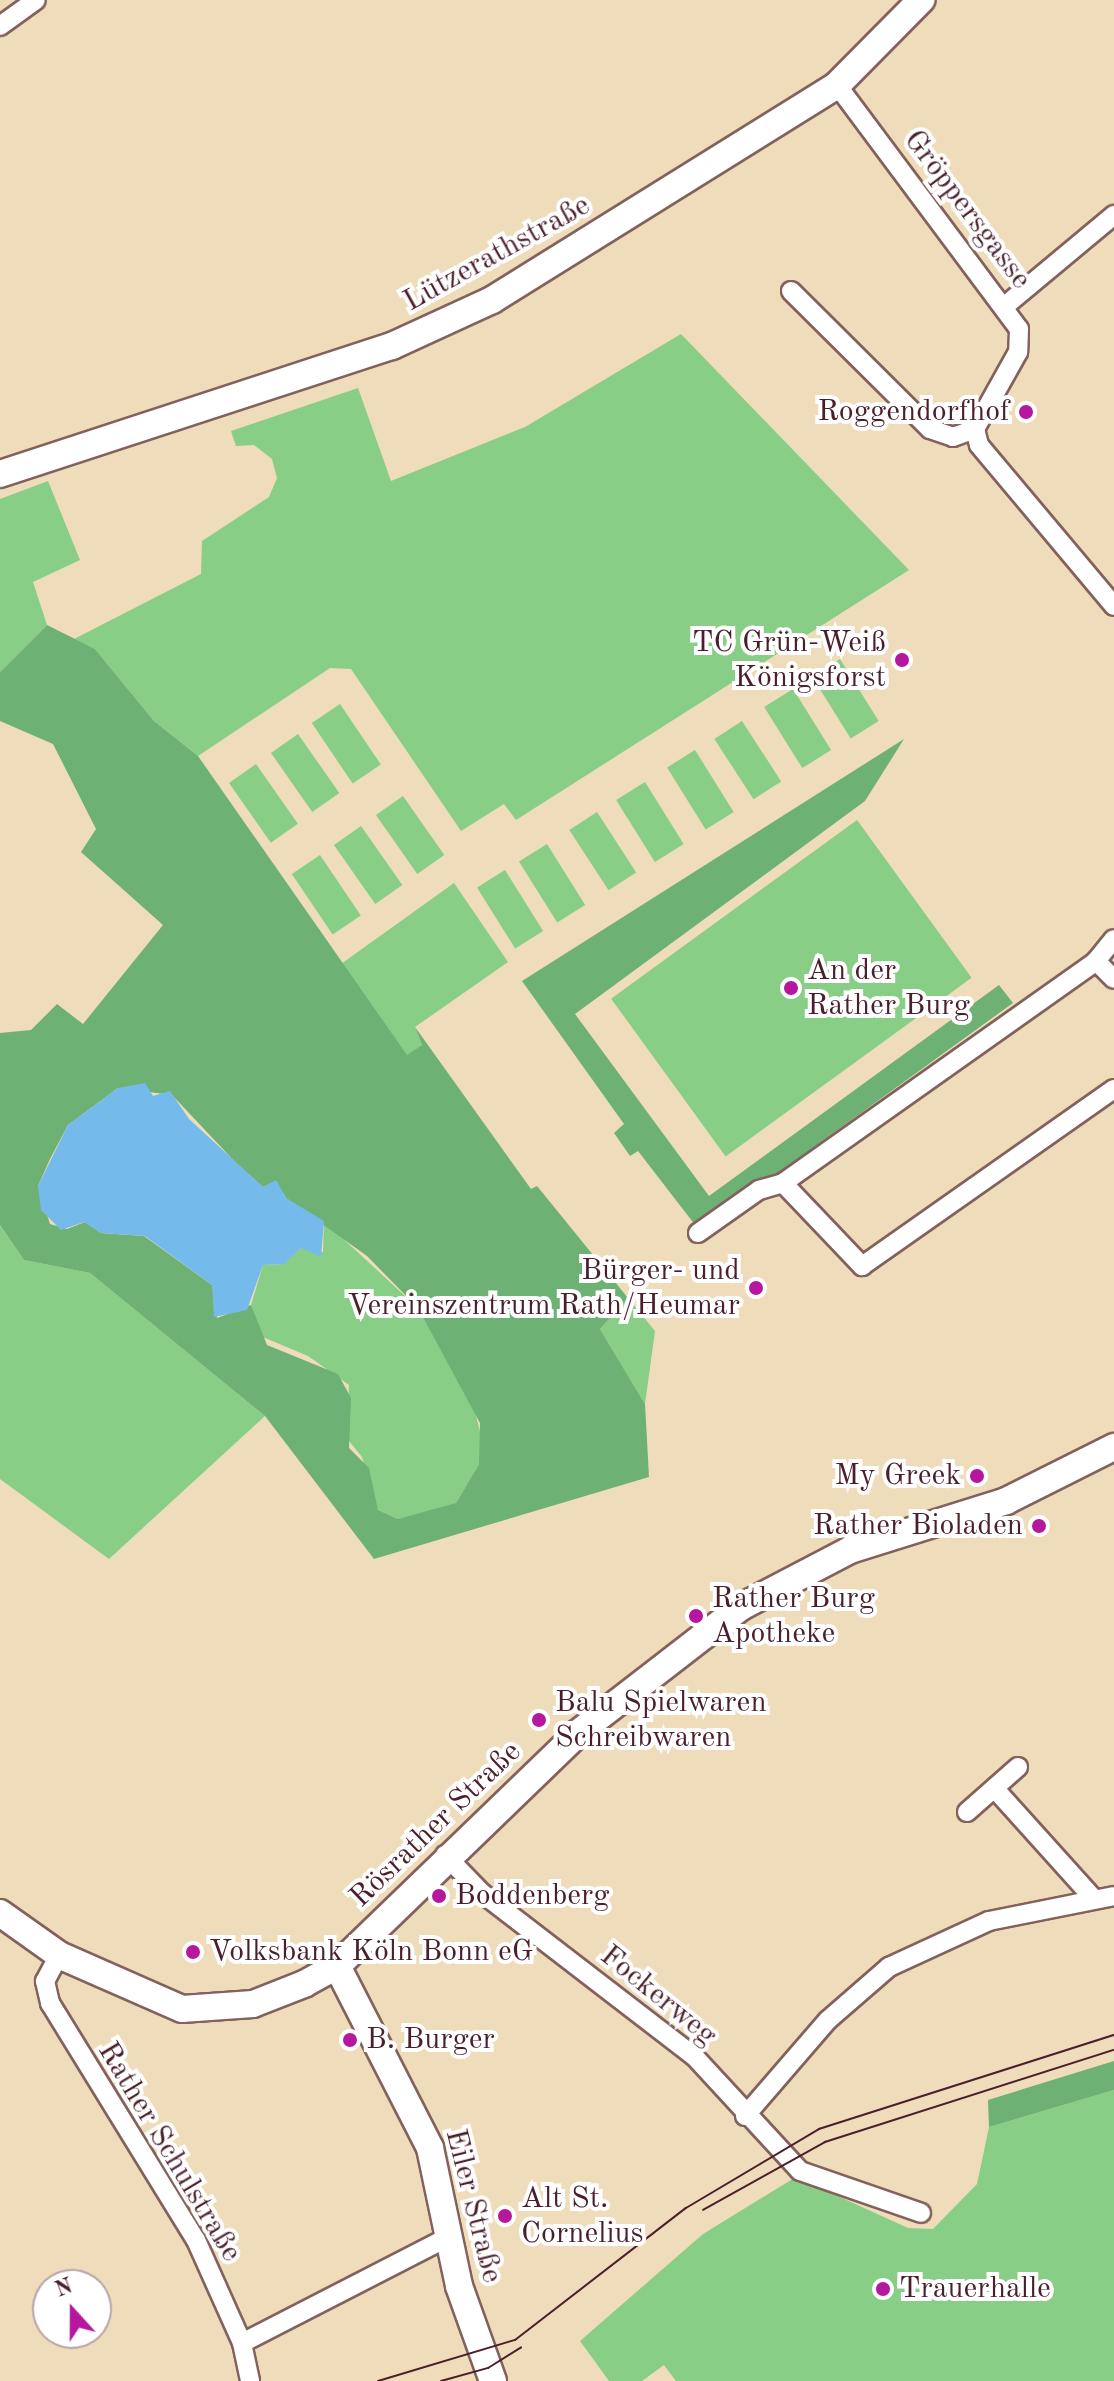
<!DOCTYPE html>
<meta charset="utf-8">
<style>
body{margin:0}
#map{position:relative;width:1114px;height:2381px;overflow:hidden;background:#eedcba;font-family:"Old Standard TT",serif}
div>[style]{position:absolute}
.green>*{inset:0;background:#89ce87;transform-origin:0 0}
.forest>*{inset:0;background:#6eb174}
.water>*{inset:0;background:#74bbec}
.roads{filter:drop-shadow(2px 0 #83615d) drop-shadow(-2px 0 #83615d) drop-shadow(0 2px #83615d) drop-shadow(0 -2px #83615d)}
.street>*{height:18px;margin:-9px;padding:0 9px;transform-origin:9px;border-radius:9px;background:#fff}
.secondary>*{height:26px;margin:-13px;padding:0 13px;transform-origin:13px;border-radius:13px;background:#fff}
.tram>*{height:2px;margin:-1px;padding:0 1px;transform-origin:1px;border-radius:1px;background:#4a1f2b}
.dots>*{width:22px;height:22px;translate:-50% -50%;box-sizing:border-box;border:4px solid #fff;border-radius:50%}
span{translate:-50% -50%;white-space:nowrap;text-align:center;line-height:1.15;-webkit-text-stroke:8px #fff;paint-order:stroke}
.street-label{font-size:30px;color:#4a1f2b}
.poi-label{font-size:30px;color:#4a1f2b}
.right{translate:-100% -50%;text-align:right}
.left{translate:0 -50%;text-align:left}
.north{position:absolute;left:32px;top:2269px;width:80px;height:80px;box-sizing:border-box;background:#fff;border:2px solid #b7a5aa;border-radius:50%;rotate:339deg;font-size:22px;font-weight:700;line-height:32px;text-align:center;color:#4a1f2b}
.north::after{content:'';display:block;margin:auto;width:28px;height:36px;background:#b5179e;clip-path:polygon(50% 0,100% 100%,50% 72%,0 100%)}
</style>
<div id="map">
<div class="green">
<div style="clip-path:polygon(681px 334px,909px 570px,516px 820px,504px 804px,461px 831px,351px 669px,330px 668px,198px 756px,154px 721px,95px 649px,74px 639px,201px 574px,202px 541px,269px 497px,277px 478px,272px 459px,254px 445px,236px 446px,231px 431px,358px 388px,391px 481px,525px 427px)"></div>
<div style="clip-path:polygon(48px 481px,80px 560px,33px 582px,47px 625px,0 672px,0 499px)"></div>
<div style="left:840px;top:659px;width:73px;height:33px;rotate:58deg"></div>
<div style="left:793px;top:689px;width:72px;height:34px;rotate:58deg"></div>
<div style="left:340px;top:704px;width:73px;height:34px;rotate:56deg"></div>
<div style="left:742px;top:721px;width:72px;height:33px;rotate:57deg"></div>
<div style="left:298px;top:734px;width:72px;height:33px;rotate:55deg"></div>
<div style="left:695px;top:750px;width:73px;height:33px;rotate:58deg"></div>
<div style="left:256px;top:764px;width:73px;height:33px;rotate:55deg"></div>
<div style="left:645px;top:782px;width:73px;height:34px;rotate:58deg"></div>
<div style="left:403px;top:796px;width:72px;height:33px;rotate:55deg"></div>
<div style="left:597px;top:812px;width:72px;height:33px;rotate:57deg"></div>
<div style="left:857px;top:820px;width:195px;height:304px;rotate:54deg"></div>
<div style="left:361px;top:826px;width:72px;height:33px;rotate:55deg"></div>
<div style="left:547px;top:844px;width:72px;height:33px;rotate:58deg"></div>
<div style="left:320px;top:855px;width:73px;height:34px;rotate:56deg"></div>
<div style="left:505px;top:870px;width:72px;height:33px;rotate:58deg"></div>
<div style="clip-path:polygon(454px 883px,508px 962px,415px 1027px,422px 1045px,407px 1056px,341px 964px)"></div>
<div style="clip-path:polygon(324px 1221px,418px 1308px,472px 1399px,483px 1444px,479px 1464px,456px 1503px,437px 1512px,398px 1519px,378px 1510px,362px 1457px,346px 1437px,349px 1385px,308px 1356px,258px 1335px,251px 1305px,263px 1265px,283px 1264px,301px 1248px,323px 1252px)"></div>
<div style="clip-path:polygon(0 1225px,24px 1260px,90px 1273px,265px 1416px,109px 1559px,0 1479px)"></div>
<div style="clip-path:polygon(628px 1298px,655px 1331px,645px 1404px,600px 1329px)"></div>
<div style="clip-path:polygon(1114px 2090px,1114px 2381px,676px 2381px,664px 2365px,642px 2381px,609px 2381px,580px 2341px,703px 2234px,796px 2177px,908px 2228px,933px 2229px,977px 2184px,989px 2127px)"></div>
</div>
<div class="forest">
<div style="clip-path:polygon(evenodd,47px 625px,95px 649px,154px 721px,198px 756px,407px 1055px,422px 1045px,415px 1027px,531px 1189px,537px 1186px,628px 1298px,600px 1329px,645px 1404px,649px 1477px,374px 1559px,265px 1416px,90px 1273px,24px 1260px,0 1225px,0 1033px,31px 1030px,57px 1004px,83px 1024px,163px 925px,81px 852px,96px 829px,53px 744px,0 721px,0 672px,47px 625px,118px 1088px,172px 1095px,238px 1165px,263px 1187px,276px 1181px,286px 1198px,367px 1256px,418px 1308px,480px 1423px,479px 1464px,456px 1503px,398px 1519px,378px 1510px,369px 1468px,349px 1448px,351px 1398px,338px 1374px,267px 1345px,251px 1305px,217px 1318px,212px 1285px,144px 1236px,101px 1233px,85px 1222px,67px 1229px,50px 1224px,38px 1186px,50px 1159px,68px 1125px,118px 1088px)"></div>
<div style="clip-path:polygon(904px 739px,865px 801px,575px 1014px,709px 1196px,999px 985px,1013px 1003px,699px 1230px,638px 1151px,630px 1156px,614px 1133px,624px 1124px,522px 981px)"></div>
<div style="clip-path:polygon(1114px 2061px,1114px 2090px,989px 2127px,988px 2100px)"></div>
</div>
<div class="water">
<div style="clip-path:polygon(145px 1083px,153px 1096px,170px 1091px,189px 1119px,263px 1187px,276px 1180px,286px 1198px,324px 1221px,321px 1257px,301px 1248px,284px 1264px,263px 1265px,247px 1310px,214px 1317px,212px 1285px,145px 1236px,101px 1233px,84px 1222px,61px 1230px,41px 1210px,38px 1186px,68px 1125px,118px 1088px)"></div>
</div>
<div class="roads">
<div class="street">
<div style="left:0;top:26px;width:44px;rotate:-35.8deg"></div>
<div style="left:837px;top:85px;width:304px;rotate:53.3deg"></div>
<div style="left:1019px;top:329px;width:23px;rotate:92deg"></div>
<div style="left:1018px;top:352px;width:88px;rotate:119.2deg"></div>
<div style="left:975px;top:429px;width:16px;rotate:76deg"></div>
<div style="left:979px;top:445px;width:210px;rotate:50deg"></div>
<div style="left:791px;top:291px;width:196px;rotate:44.8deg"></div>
<div style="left:930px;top:429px;width:24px;rotate:19deg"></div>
<div style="left:953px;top:437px;width:23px;rotate:-20deg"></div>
<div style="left:1006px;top:305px;width:141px;rotate:-39.8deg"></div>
<div style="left:1096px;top:961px;width:25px;rotate:45deg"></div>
<div style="left:783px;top:1183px;width:115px;rotate:46.4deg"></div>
<div style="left:862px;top:1266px;width:308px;rotate:-35.1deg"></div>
<div style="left:698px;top:1233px;width:75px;rotate:-35.2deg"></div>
<div style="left:759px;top:1190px;width:25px;rotate:-16deg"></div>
<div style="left:783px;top:1183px;width:384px;rotate:-35.3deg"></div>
<div style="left:1096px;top:961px;width:28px;rotate:-51deg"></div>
<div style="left:995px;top:1789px;width:148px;rotate:48deg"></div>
<div style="left:967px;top:1812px;width:68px;rotate:-41.4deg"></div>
<div style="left:445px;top:1855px;width:53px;rotate:45.8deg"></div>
<div style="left:482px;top:1893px;width:267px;rotate:37.6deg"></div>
<div style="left:694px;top:2056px;width:156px;rotate:47.3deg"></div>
<div style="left:800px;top:2171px;width:128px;rotate:19.1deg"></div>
<div style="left:59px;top:1955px;width:30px;rotate:118deg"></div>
<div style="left:45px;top:1981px;width:23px;rotate:77deg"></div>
<div style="left:50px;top:2003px;width:278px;rotate:58.4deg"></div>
<div style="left:196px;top:2240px;width:113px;rotate:65.9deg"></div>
<div style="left:242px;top:2343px;width:39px;rotate:78deg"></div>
<div style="left:745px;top:2116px;width:127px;rotate:-49.2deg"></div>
<div style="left:828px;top:2020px;width:81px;rotate:-41deg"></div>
<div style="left:889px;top:1967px;width:110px;rotate:-24.7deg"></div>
<div style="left:989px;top:1921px;width:127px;rotate:-11.3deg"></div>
<div style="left:242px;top:2343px;width:232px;rotate:-27.2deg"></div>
</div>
<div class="secondary">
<div style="left:0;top:474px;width:412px;rotate:-18.1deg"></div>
<div style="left:392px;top:346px;width:110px;rotate:-24.7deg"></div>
<div style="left:492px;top:300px;width:407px;rotate:-31.9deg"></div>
<div style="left:837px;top:85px;width:120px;rotate:-45.3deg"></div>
<div style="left:0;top:1913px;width:72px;rotate:35.4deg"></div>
<div style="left:59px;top:1955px;width:134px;rotate:23.7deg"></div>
<div style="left:182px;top:2009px;width:71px;rotate:-4deg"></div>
<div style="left:253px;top:2004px;width:55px;rotate:-21.4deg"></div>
<div style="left:304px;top:1984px;width:38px;rotate:-29deg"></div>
<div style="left:337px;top:1966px;width:335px;rotate:-44deg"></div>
<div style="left:578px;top:1733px;width:206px;rotate:-37.7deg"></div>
<div style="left:741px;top:1607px;width:123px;rotate:-27.6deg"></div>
<div style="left:850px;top:1550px;width:164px;rotate:-17.4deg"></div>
<div style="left:1006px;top:1501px;width:121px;rotate:-26.6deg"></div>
<div style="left:337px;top:1966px;width:204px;rotate:62.9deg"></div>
<div style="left:430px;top:2148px;width:141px;rotate:78.1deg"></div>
<div style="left:459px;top:2286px;width:101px;rotate:70.3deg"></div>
</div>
</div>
<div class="tram">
<div style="left:703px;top:2210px;width:140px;rotate:-29.1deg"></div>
<div style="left:825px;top:2142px;width:303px;rotate:-17.7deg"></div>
<div style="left:378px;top:2381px;width:143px;rotate:-16.7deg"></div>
<div style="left:515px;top:2340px;width:216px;rotate:-37.7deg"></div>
<div style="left:686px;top:2208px;width:155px;rotate:-30.7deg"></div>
<div style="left:819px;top:2129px;width:310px;rotate:-17.7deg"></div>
<div style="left:441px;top:2381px;width:49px;rotate:-15.5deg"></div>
<div style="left:488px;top:2368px;width:39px;rotate:-32deg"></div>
</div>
<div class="dots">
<div style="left:1026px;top:412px;background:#b5179e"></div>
<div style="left:902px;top:660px;background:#b5179e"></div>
<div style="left:791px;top:988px;background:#b5179e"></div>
<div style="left:756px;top:1288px;background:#b5179e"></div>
<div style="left:977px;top:1476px;background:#b5179e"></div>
<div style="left:1039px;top:1526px;background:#b5179e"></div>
<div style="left:696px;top:1616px;background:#b5179e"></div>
<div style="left:539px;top:1720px;background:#b5179e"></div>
<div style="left:439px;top:1896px;background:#b5179e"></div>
<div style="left:193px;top:1952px;background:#b5179e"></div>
<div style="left:350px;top:2040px;background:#b5179e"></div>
<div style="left:505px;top:2216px;background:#b5179e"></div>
<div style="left:883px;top:2289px;background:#b5179e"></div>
</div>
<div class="street-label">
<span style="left:967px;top:210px;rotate:53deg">Gröppersgasse</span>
<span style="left:497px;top:254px;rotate:-29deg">Lützerathstraße</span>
<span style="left:436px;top:1825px;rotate:-44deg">Rösrather Straße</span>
<span style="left:658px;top:1996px;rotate:39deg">Fockerweg</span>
<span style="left:169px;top:2152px;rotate:59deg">Rather Schulstraße</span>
<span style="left:473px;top:2206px;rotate:76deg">Eiler Straße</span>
</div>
<div class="poi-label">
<span class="right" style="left:1010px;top:412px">Roggendorfhof</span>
<span class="right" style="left:886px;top:660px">TC Grün-Weiß<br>Königsforst</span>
<span class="left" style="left:807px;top:988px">An der<br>Rather Burg</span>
<span class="right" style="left:740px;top:1288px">Bürger- und<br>Vereinszentrum Rath/Heumar</span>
<span class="right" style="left:961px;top:1476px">My Greek</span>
<span class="right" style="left:1023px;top:1526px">Rather Bioladen</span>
<span class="left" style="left:712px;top:1616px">Rather Burg<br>Apotheke</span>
<span class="left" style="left:555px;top:1720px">Balu Spielwaren<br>Schreibwaren</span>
<span class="left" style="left:455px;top:1896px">Boddenberg</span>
<span class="left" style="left:209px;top:1952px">Volksbank Köln Bonn eG</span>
<span class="left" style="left:366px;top:2040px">B. Burger</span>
<span class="left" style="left:521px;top:2216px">Alt St.<br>Cornelius</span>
<span class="left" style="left:899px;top:2289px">Trauerhalle</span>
</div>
<div class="north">N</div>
</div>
